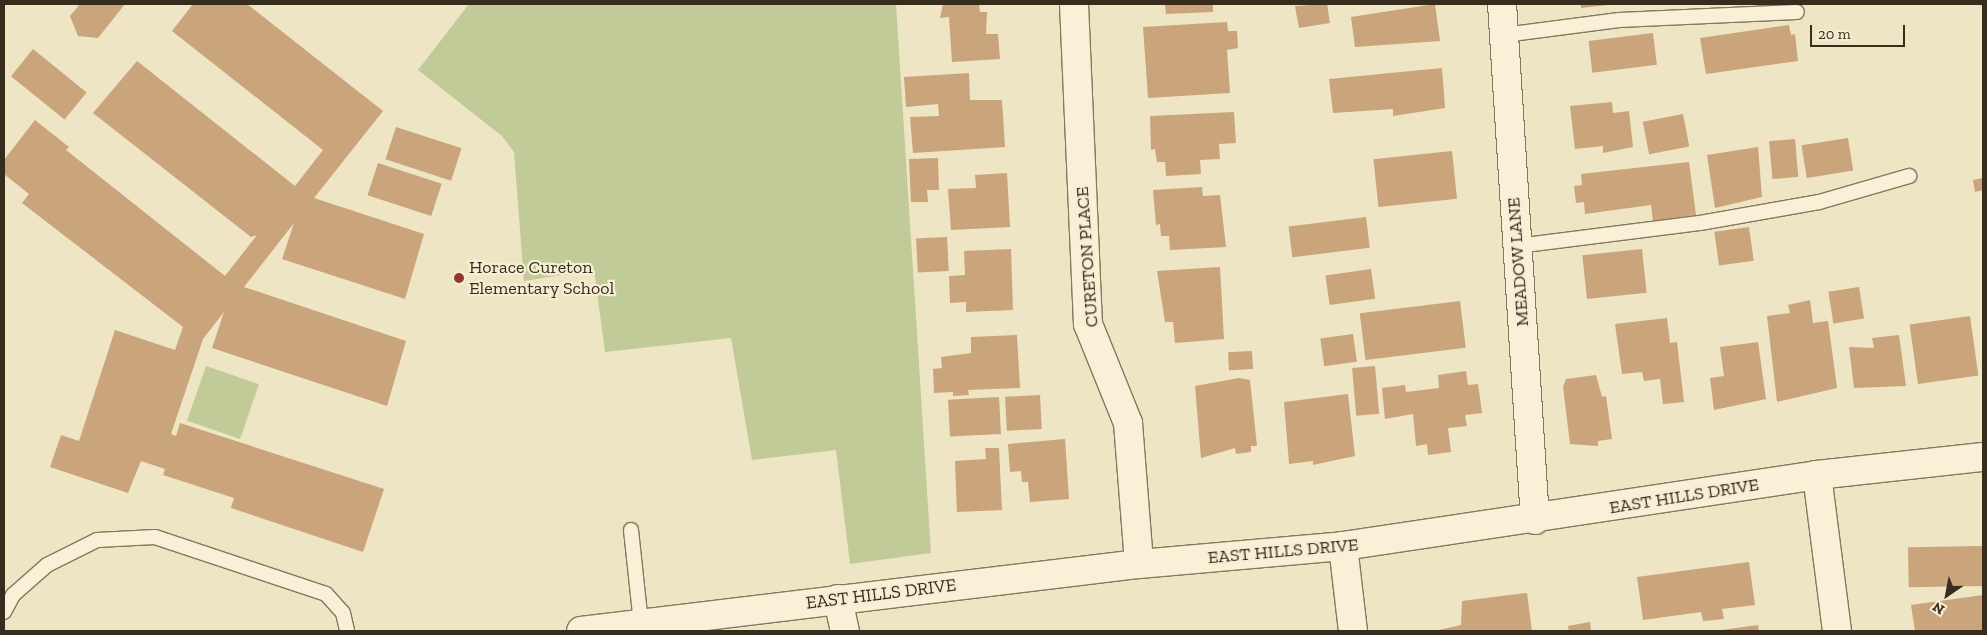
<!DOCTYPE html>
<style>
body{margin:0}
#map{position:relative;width:1987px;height:635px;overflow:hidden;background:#ede5c4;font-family:"Zilla Slab",serif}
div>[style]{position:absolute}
.green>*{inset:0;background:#c0cb98;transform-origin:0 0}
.building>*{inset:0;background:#caa47b;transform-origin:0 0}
.roads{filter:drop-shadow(1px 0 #87775b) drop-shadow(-1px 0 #87775b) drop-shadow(0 1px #87775b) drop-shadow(0 -1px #87775b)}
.lane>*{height:14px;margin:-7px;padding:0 7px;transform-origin:7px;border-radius:7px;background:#f8f1d7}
.street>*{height:28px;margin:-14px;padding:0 14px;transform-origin:14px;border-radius:14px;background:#f8f1d7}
.secondary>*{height:28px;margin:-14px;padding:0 14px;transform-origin:14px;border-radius:14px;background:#f8f1d7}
.dots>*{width:14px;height:14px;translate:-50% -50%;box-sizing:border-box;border:2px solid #f5eed3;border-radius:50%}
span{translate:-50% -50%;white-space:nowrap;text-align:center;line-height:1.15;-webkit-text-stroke:4.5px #f5eed3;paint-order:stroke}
.street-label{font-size:18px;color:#372d1e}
.poi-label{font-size:18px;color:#372d1e}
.left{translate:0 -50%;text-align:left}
.frame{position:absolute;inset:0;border:5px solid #372d1e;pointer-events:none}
.north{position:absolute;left:1922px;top:570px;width:50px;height:50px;-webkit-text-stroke:4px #f5eed3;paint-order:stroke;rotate:213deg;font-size:14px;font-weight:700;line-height:20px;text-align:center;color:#372d1e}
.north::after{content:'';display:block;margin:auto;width:18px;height:22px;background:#372d1e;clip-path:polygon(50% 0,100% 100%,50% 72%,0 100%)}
.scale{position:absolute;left:1810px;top:25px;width:95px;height:22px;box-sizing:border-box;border:2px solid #372d1e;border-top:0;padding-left:6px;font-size:15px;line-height:18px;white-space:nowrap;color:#372d1e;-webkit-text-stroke:4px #f5eed3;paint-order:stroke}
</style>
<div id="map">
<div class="green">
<div style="clip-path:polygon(469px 4px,896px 4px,931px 553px,850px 564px,836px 450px,752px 460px,731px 338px,605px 352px,594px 270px,524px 281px,514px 152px,502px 136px,418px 70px)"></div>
<div style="left:206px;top:366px;width:56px;height:58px;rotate:19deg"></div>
</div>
<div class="building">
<div style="clip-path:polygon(80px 4px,125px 4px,98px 38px,78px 36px,70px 16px)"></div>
<div style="clip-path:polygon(193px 4px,247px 4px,383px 111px,314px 198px,424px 234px,405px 299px,282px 259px,294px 223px,244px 287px,406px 341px,387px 406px,212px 348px,224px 312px,203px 339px,171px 434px,176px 436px,180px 423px,384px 489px,363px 552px,231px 508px,234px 498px,163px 475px,165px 469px,141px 461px,128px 493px,50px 467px,61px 435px,79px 441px,115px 330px,175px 350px,183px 327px,22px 203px,29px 194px,4px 174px,4px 160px,35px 120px,69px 147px,66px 150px,225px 276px,257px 235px,251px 237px,93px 113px,137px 61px,295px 186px,323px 150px,172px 31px)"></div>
<div style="clip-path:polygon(943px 4px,979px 4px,980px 12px,987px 12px,986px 34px,998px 34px,1000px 59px,952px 62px,949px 17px,940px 18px)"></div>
<div style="clip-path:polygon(1165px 4px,1213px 4px,1213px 12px,1166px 14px)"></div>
<div style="clip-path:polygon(1327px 4px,1330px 23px,1299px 28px,1295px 6px)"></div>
<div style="clip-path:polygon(1435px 4px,1440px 41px,1355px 47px,1351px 17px)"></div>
<div style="clip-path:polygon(1581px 4px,1608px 4px,1608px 5px,1581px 8px)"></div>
<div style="clip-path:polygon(1227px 22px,1228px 31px,1237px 31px,1238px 48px,1227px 50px,1230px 93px,1148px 98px,1143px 27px)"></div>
<div style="clip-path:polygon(1789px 25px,1791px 35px,1795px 34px,1798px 61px,1706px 74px,1700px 38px)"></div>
<div style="left:1653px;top:33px;width:32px;height:65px;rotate:83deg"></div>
<div style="left:33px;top:49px;width:69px;height:35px;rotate:39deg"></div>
<div style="clip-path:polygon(1442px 68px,1445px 108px,1393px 116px,1393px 109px,1333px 113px,1329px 79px)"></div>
<div style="clip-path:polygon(969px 73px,970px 100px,1002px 100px,1005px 147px,913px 153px,910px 117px,939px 116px,938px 104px,906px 107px,904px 77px)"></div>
<div style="clip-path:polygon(1612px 102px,1613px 113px,1629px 111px,1633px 147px,1603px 153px,1603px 146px,1575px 149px,1570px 106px)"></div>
<div style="clip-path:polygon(1234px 112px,1236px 143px,1219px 144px,1220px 159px,1200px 160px,1201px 174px,1166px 176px,1165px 162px,1157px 162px,1155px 149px,1151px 150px,1150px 116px)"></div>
<div style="left:1683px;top:114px;width:33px;height:41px;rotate:79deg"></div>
<div style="left:396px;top:127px;width:69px;height:34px;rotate:18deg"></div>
<div style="left:1848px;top:138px;width:33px;height:47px;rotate:81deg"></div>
<div style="left:1795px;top:139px;width:38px;height:26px;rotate:85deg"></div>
<div style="clip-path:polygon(1758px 147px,1762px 197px,1715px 208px,1707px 155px)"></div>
<div style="left:1452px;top:151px;width:48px;height:79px;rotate:84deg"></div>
<div style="clip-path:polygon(938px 158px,939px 190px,927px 190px,928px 202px,911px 202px,909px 159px)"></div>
<div style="clip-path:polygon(1689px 162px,1696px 215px,1653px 221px,1651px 205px,1585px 214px,1584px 202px,1576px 203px,1574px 186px,1582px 185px,1581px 174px)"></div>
<div style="left:378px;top:163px;width:67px;height:34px;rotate:18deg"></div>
<div style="clip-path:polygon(1007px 173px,1010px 227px,951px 230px,948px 189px,976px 188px,975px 175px)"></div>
<div style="clip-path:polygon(1983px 178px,1983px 190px,1975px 192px,1973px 180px)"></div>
<div style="clip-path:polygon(1202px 187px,1203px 196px,1220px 195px,1226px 247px,1170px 250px,1169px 236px,1161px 236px,1160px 224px,1156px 225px,1153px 190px)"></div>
<div style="left:1366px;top:217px;width:31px;height:78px;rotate:83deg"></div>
<div style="left:1749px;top:227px;width:34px;height:35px;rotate:82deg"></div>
<div style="left:947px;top:237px;width:34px;height:31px;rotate:87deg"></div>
<div style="clip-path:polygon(1011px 249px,1013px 310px,966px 312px,966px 302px,950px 303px,949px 276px,965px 275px,964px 251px)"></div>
<div style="left:1642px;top:249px;width:44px;height:60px;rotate:84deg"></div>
<div style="clip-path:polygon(1220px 267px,1224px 339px,1175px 343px,1173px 322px,1165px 322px,1157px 271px)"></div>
<div style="left:1371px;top:269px;width:30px;height:46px;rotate:82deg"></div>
<div style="left:1859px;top:287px;width:32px;height:31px;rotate:81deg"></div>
<div style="clip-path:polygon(1810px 300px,1813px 323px,1828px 321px,1837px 388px,1777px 402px,1767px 316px,1790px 313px,1788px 305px)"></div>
<div style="left:1460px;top:301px;width:47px;height:101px;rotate:83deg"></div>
<div style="left:1970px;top:316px;width:60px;height:61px;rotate:82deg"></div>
<div style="clip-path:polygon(1667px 318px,1670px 343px,1677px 342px,1684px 402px,1663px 404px,1660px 379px,1644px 381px,1642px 372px,1622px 374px,1615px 324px)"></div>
<div style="left:1353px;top:334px;width:28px;height:33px;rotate:82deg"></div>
<div style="clip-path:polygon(1017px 335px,1020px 388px,968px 390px,969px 395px,953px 396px,953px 392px,934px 393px,933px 369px,942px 368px,941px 357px,971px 353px,971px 337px)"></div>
<div style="clip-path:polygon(1899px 335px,1906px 386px,1854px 388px,1849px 347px,1874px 348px,1872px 338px)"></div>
<div style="clip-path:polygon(1758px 342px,1766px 399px,1714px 410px,1710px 378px,1724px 376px,1720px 347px)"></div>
<div style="left:1252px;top:351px;width:18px;height:24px;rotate:87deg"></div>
<div style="left:1375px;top:366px;width:48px;height:23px;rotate:85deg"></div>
<div style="clip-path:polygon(1466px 371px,1468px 385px,1478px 384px,1482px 413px,1465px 415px,1467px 426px,1448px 428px,1451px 452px,1428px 455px,1427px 444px,1416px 446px,1413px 414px,1385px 419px,1382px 388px,1405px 385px,1406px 392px,1439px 388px,1438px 375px)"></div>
<div style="clip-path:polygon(1596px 375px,1602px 397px,1606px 396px,1612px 439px,1598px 441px,1598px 446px,1570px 444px,1563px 387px,1566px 379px)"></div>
<div style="clip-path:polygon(1239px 378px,1250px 380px,1257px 446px,1251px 446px,1251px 452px,1236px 454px,1235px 448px,1201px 458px,1195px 386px)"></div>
<div style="clip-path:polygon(1348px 394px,1355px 456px,1313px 465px,1313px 461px,1289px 464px,1284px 402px)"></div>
<div style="left:1040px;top:395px;width:34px;height:35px;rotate:87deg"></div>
<div style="left:999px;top:397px;width:37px;height:51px;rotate:87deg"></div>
<div style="clip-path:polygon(1065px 439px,1069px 499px,1030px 502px,1028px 482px,1022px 482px,1021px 471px,1010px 472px,1008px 444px)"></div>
<div style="clip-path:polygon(985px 448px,999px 448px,1002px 510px,957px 512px,955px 461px,986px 459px)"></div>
<div style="left:1982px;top:546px;width:40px;height:74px;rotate:89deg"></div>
<div style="clip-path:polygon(1749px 562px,1755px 605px,1722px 609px,1724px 619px,1703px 621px,1701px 612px,1643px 620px,1637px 577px)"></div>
<div style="clip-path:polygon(1527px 593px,1532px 631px,1434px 631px,1461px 625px,1462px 601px)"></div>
<div style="clip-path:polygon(1983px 595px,1983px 631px,1915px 631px,1911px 605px)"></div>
<div style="clip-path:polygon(1590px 622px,1591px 631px,1569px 631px,1568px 626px)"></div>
<div style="clip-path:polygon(1758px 625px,1759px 631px,1721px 631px,1721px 630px)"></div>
</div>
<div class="roads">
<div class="lane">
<div style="left:1504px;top:35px;width:116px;rotate:-7.4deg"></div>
<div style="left:1619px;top:20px;width:178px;rotate:-2.6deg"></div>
<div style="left:1517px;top:246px;width:184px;rotate:-7.2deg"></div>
<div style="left:1700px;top:223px;width:121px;rotate:-10deg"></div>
<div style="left:1819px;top:202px;width:94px;rotate:-16.1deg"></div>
<div style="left:631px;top:530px;width:95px;rotate:83.9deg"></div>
<div style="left:4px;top:612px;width:19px;rotate:-62deg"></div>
<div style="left:13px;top:595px;width:45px;rotate:-41.4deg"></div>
<div style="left:47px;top:565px;width:56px;rotate:-26.6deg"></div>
<div style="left:97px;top:540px;width:58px;rotate:-3deg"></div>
<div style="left:155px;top:537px;width:180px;rotate:18.4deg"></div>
<div style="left:326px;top:594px;width:25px;rotate:48deg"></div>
<div style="left:343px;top:613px;width:18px;rotate:77deg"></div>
</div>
<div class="street">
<div style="left:1074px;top:4px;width:320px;rotate:87.5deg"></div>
<div style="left:1088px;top:324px;width:107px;rotate:68deg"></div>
<div style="left:1128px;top:423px;width:141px;rotate:85.5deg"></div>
<div style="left:1502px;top:4px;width:517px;rotate:86.34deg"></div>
<div style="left:1817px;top:475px;width:157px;rotate:82.7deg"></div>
<div style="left:1343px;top:546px;width:86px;rotate:83.3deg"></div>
<div style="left:838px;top:599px;width:33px;rotate:78deg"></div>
</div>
<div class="secondary">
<div style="left:581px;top:631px;width:562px;rotate:-6.85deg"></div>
<div style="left:1139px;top:564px;width:205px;rotate:-5deg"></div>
<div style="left:1343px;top:546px;width:479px;rotate:-8.5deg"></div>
<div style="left:1817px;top:475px;width:167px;rotate:-6.2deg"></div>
</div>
</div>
<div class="dots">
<div style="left:459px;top:278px;background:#94362c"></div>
</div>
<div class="street-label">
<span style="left:1087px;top:257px;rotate:-94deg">CURETON PLACE</span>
<span style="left:1518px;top:262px;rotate:-94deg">MEADOW LANE</span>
<span style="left:1684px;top:496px;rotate:-9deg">EAST HILLS DRIVE</span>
<span style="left:1283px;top:551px;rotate:-5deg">EAST HILLS DRIVE</span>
<span style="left:881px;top:594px;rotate:-7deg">EAST HILLS DRIVE</span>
</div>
<div class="poi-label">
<span class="left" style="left:469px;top:278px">Horace Cureton<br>Elementary School</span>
</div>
<div class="frame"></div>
<div class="north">N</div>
<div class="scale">20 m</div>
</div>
